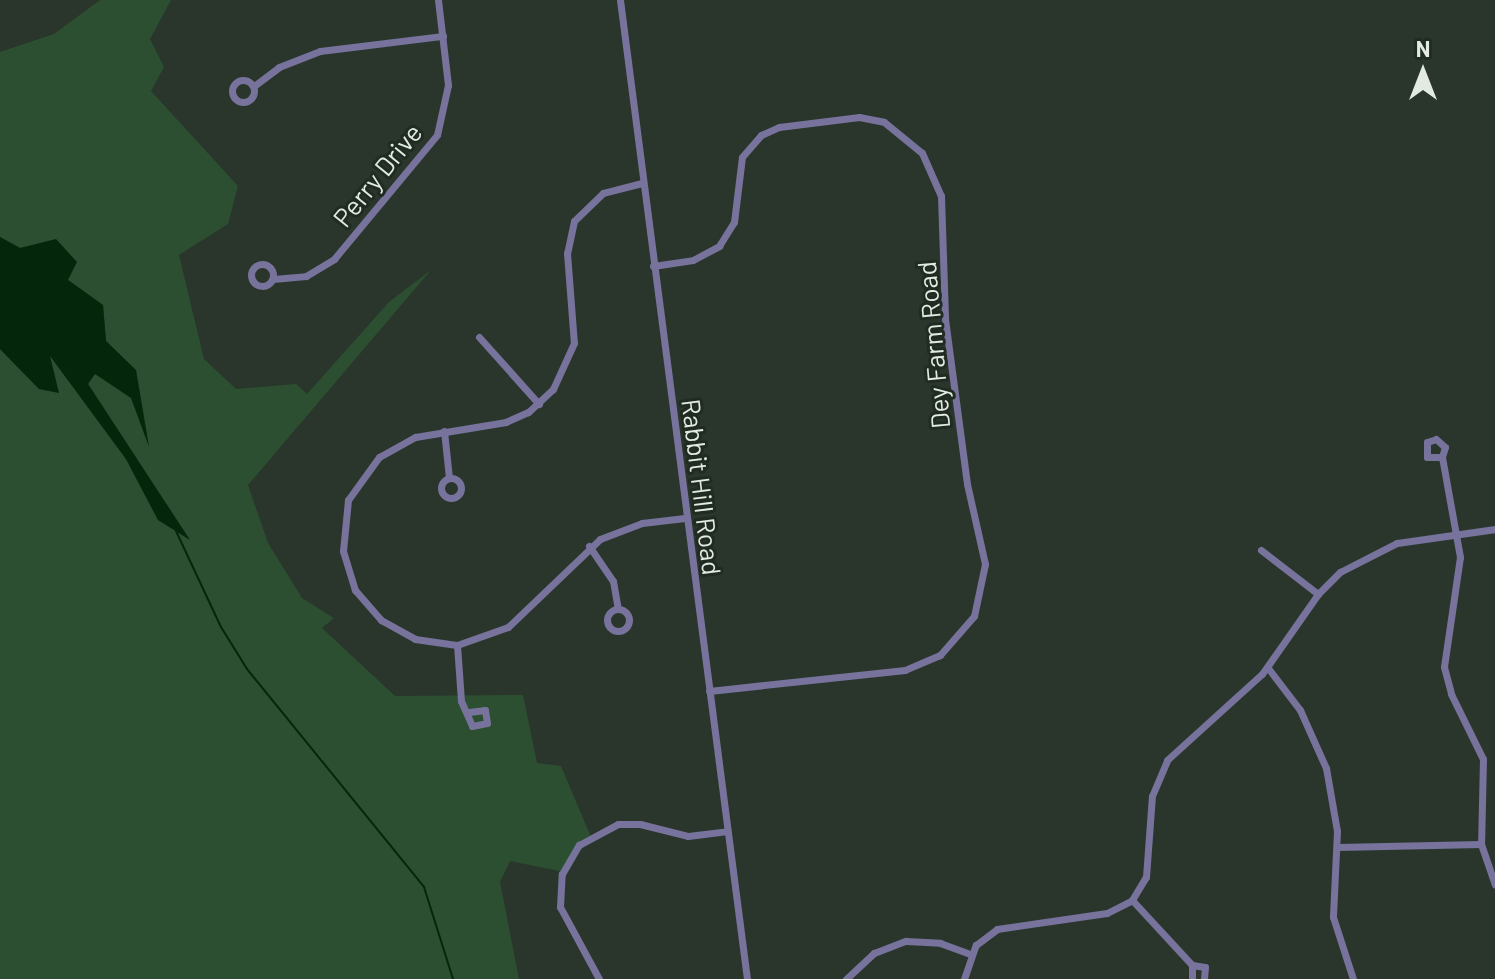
<!DOCTYPE html>
<style>
body{margin:0}
#map{position:relative;width:1495px;height:979px;overflow:hidden;background:#2a362b;font-family:Barlow,sans-serif}
div>[style]{position:absolute}
.green>*{inset:0;background:#2b4f30}
.water>*{inset:0;background:#04270c}
.stream>*{height:2px;margin:-1px;padding:0 1px;transform-origin:1px;border-radius:1px;background:#04270c}
.street>*{height:7px;margin:-3.5px;padding:0 3.5px;transform-origin:3.5px;border-radius:3.5px;background:#77739c}
.street>.ring{margin:-3.5px;padding:0;box-sizing:content-box;background:none;border:7px solid #77739c;border-radius:50%}
span{translate:-50% -50%;white-space:nowrap;text-align:center;line-height:1.15;-webkit-text-stroke:6px #202b21;paint-order:stroke}
.street-label{font-size:26px;color:#e2eae3}
.north{position:absolute;left:1383px;top:32px;width:80px;height:80px;-webkit-text-stroke:6px #202b21;paint-order:stroke;rotate:0deg;font-size:22px;font-weight:700;line-height:32px;text-align:center;color:#e2eae3}
.north::after{content:'';display:block;margin:auto;width:28px;height:36px;background:#e2eae3;clip-path:polygon(50% 0,100% 100%,50% 72%,0 100%)}
</style>
<div id="map">
<div class="green">
<div style="clip-path:polygon(100px 0,171px 0,150px 39px,164px 67px,151px 91px,238px 186px,228px 224px,179px 255px,204px 359px,236px 389px,296px 384px,307px 394px,389px 302px,431px 270px,248px 485px,268px 543px,302px 598px,334px 618px,322px 628px,395px 696px,523px 695px,537px 763px,561px 766px,591px 837px,564px 872px,510px 861px,500px 882px,519px 979px,0 979px,0 349px,39px 389px,58px 392px,48px 353px,126px 459px,158px 520px,189px 539px,88px 384px,95px 373px,131px 398px,148px 441px,136px 371px,106px 341px,103px 305px,68px 280px,56px 240px,20px 248px,0 237px,0 52px,54px 34px)"></div>
</div>
<div class="water">
<div style="clip-path:polygon(0 237px,20px 248px,56px 239px,77px 262px,68px 280px,103px 305px,106px 341px,136px 370px,149px 447px,131px 398px,95px 374px,88px 384px,190px 540px,158px 520px,126px 459px,50px 356px,59px 393px,39px 389px,0 349px)"></div>
</div>
<div class="stream">
<div style="left:176px;top:531px;width:106px;rotate:64.9deg"></div>
<div style="left:221px;top:627px;width:49px;rotate:58.2deg"></div>
<div style="left:247px;top:669px;width:281px;rotate:50.9deg"></div>
<div style="left:424px;top:887px;width:96px;rotate:72.5deg"></div>
</div>
<div class="street">
<div style="left:620px;top:0;width:987px;rotate:82.61deg"></div>
<div class="ring" style="left:232px;top:80px;width:15px;height:15px"></div>
<div style="left:254px;top:86px;width:31px;rotate:-37deg"></div>
<div style="left:279px;top:67px;width:44px;rotate:-21.3deg"></div>
<div style="left:320px;top:51px;width:124px;rotate:-7deg"></div>
<div style="left:642px;top:183px;width:40px;rotate:165.6deg"></div>
<div style="left:603px;top:193px;width:40px;rotate:136deg"></div>
<div style="left:574px;top:221px;width:33px;rotate:102deg"></div>
<div style="left:567px;top:253px;width:90px;rotate:85.6deg"></div>
<div style="left:574px;top:343px;width:51px;rotate:114.5deg"></div>
<div style="left:553px;top:389px;width:34px;rotate:137deg"></div>
<div style="left:528px;top:412px;width:24px;rotate:156deg"></div>
<div style="left:506px;top:422px;width:92px;rotate:170.6deg"></div>
<div style="left:415px;top:437px;width:41px;rotate:150.9deg"></div>
<div style="left:379px;top:457px;width:53px;rotate:125.8deg"></div>
<div style="left:348px;top:500px;width:51px;rotate:95.6deg"></div>
<div style="left:343px;top:551px;width:41px;rotate:72.9deg"></div>
<div style="left:355px;top:590px;width:40px;rotate:49deg"></div>
<div style="left:381px;top:620px;width:39px;rotate:29deg"></div>
<div style="left:415px;top:639px;width:42px;rotate:8.1deg"></div>
<div style="left:457px;top:645px;width:54px;rotate:-19.4deg"></div>
<div style="left:508px;top:627px;width:127px;rotate:-43.7deg"></div>
<div style="left:600px;top:539px;width:45px;rotate:-20.9deg"></div>
<div style="left:642px;top:523px;width:43px;rotate:-6.6deg"></div>
<div class="ring" style="left:251px;top:264px;width:15px;height:15px"></div>
<div style="left:653px;top:266px;width:40px;rotate:-8.5deg"></div>
<div style="left:693px;top:260px;width:30px;rotate:-28deg"></div>
<div style="left:719px;top:246px;width:28px;rotate:-58deg"></div>
<div style="left:734px;top:222px;width:65px;rotate:-83deg"></div>
<div style="left:742px;top:157px;width:29px;rotate:-49deg"></div>
<div style="left:761px;top:135px;width:20px;rotate:-24deg"></div>
<div style="left:779px;top:127px;width:81px;rotate:-7.1deg"></div>
<div style="left:859px;top:117px;width:25px;rotate:11deg"></div>
<div style="left:884px;top:122px;width:49px;rotate:39.2deg"></div>
<div style="left:922px;top:153px;width:47px;rotate:66.2deg"></div>
<div style="left:941px;top:196px;width:123px;rotate:88.1deg"></div>
<div style="left:945px;top:319px;width:166px;rotate:82.4deg"></div>
<div style="left:967px;top:484px;width:82px;rotate:77.3deg"></div>
<div style="left:985px;top:564px;width:53px;rotate:101.9deg"></div>
<div style="left:974px;top:616px;width:52px;rotate:131.1deg"></div>
<div style="left:940px;top:655px;width:38px;rotate:157deg"></div>
<div style="left:905px;top:670px;width:197px;rotate:173.9deg"></div>
<div style="left:273px;top:279px;width:33px;rotate:-5deg"></div>
<div style="left:306px;top:276px;width:33px;rotate:-31deg"></div>
<div style="left:334px;top:259px;width:161px;rotate:-50.3deg"></div>
<div style="left:437px;top:135px;width:51px;rotate:-77.6deg"></div>
<div style="left:448px;top:85px;width:86px;rotate:-96.7deg"></div>
<div style="left:479px;top:337px;width:90px;rotate:48.2deg"></div>
<div style="left:444px;top:431px;width:47px;rotate:83.9deg"></div>
<div style="left:1442px;top:457px;width:15px;rotate:180deg"></div>
<div style="left:1427px;top:457px;width:15px;rotate:-90deg"></div>
<div style="left:1427px;top:442px;width:9px;rotate:-18deg"></div>
<div style="left:1436px;top:439px;width:12px;rotate:42deg"></div>
<div style="left:1445px;top:447px;width:10px;rotate:107deg"></div>
<div style="left:1442px;top:457px;width:102px;rotate:79.8deg"></div>
<div style="left:1460px;top:557px;width:111px;rotate:98.3deg"></div>
<div style="left:1444px;top:667px;width:28px;rotate:75deg"></div>
<div style="left:1451px;top:694px;width:72px;rotate:63.8deg"></div>
<div style="left:1483px;top:759px;width:85px;rotate:91.3deg"></div>
<div style="left:1481px;top:844px;width:43px;rotate:71.1deg"></div>
<div class="ring" style="left:441px;top:478px;width:13px;height:13px"></div>
<div style="left:589px;top:546px;width:42px;rotate:55.6deg"></div>
<div style="left:613px;top:581px;width:28px;rotate:80deg"></div>
<div style="left:1261px;top:550px;width:72px;rotate:37.7deg"></div>
<div class="ring" style="left:607px;top:609px;width:15px;height:15px"></div>
<div style="left:457px;top:645px;width:56px;rotate:85.9deg"></div>
<div style="left:461px;top:701px;width:27px;rotate:66deg"></div>
<div style="left:472px;top:726px;width:15px;rotate:-11deg"></div>
<div style="left:487px;top:723px;width:13px;rotate:-99deg"></div>
<div style="left:485px;top:710px;width:16px;rotate:173deg"></div>
<div style="left:1268px;top:668px;width:53px;rotate:52.7deg"></div>
<div style="left:1300px;top:710px;width:64px;rotate:65.9deg"></div>
<div style="left:1326px;top:768px;width:64px;rotate:80.1deg"></div>
<div style="left:1337px;top:831px;width:86px;rotate:92.7deg"></div>
<div style="left:1333px;top:917px;width:65px;rotate:72.1deg"></div>
<div style="left:1337px;top:847px;width:144px;rotate:-1.2deg"></div>
<div style="left:1132px;top:900px;width:88px;rotate:47.3deg"></div>
<div style="left:1192px;top:965px;width:13px;rotate:9deg"></div>
<div style="left:1205px;top:967px;width:12px;rotate:95deg"></div>
<div style="left:599px;top:979px;width:82px;rotate:-118.4deg"></div>
<div style="left:560px;top:907px;width:33px;rotate:-87deg"></div>
<div style="left:562px;top:874px;width:34px;rotate:-60deg"></div>
<div style="left:579px;top:845px;width:44px;rotate:-28.3deg"></div>
<div style="left:618px;top:824px;width:22px"></div>
<div style="left:640px;top:824px;width:49px;rotate:14deg"></div>
<div style="left:688px;top:836px;width:38px;rotate:-7deg"></div>
<div style="left:846px;top:979px;width:38px;rotate:-43deg"></div>
<div style="left:874px;top:953px;width:34px;rotate:-21deg"></div>
<div style="left:906px;top:941px;width:34px;rotate:3deg"></div>
<div style="left:940px;top:943px;width:32px;rotate:20deg"></div>
<div style="left:964px;top:979px;width:36px;rotate:-71deg"></div>
<div style="left:976px;top:945px;width:26px;rotate:-37deg"></div>
<div style="left:997px;top:929px;width:111px;rotate:-8.3deg"></div>
<div style="left:1107px;top:913px;width:28px;rotate:-27deg"></div>
<div style="left:1132px;top:900px;width:27px;rotate:-59deg"></div>
<div style="left:1146px;top:877px;width:81px;rotate:-85.8deg"></div>
<div style="left:1152px;top:796px;width:39px;rotate:-67deg"></div>
<div style="left:1167px;top:760px;width:128px;rotate:-42.2deg"></div>
<div style="left:1262px;top:674px;width:98px;rotate:-55deg"></div>
<div style="left:1318px;top:594px;width:31px;rotate:-45deg"></div>
<div style="left:1340px;top:572px;width:64px;rotate:-27deg"></div>
<div style="left:1397px;top:543px;width:99px;rotate:-8.1deg"></div>
<div style="left:1192px;top:979px;width:14px;rotate:-90deg"></div>
</div>
<div class="street-label">
<span style="left:377px;top:175px;rotate:-51deg">Perry Drive</span>
<span style="left:933px;top:345px;rotate:-95deg">Dey Farm Road</span>
<span style="left:702px;top:487px;rotate:83deg">Rabbit Hill Road</span>
</div>
<div class="north">N</div>
</div>
